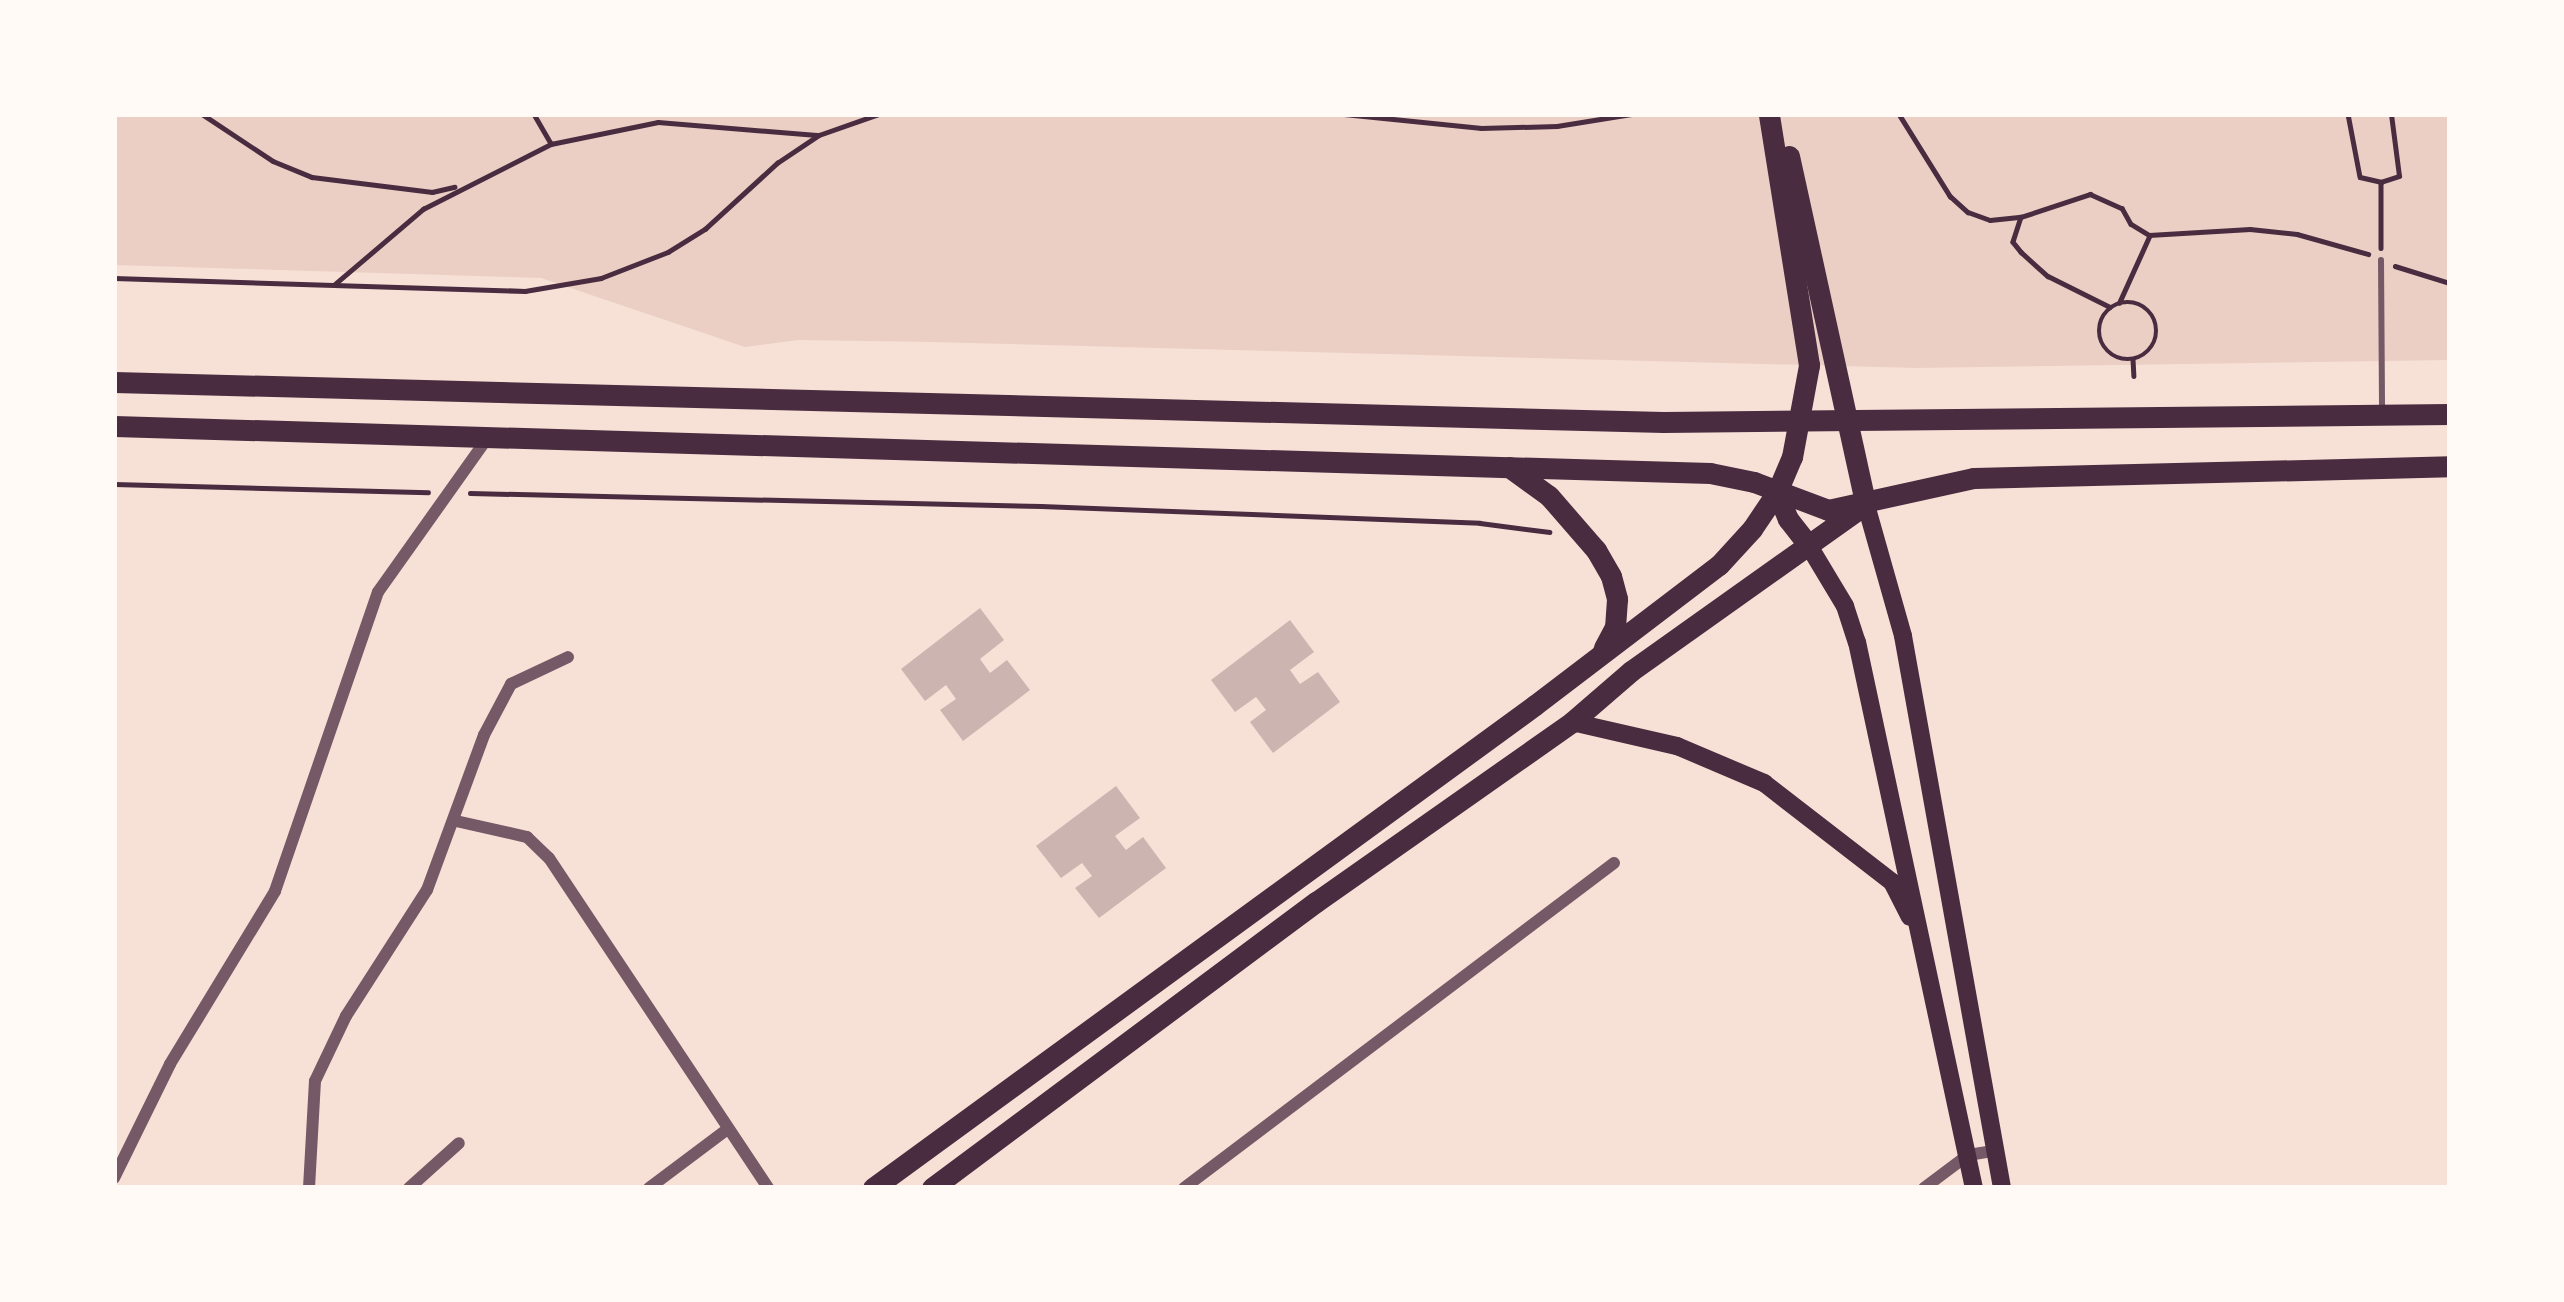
<!DOCTYPE html>
<style>
body{margin:0}
#map{position:relative;width:2564px;height:1302px;overflow:hidden;background:#f7e1d7;font-family:Barlow,sans-serif}
div>[style]{position:absolute}
.green>*{inset:0;background:#ebcfc5}
.building>*{inset:0;background:#ccb4b1}
.path>*{height:4.5px;margin:-2.25px;padding:0 2.25px;transform-origin:2.25px;border-radius:2.25px;background:#4a2c40}
.path>.ring{margin:-2.25px;padding:0;box-sizing:content-box;background:none;border:4.5px solid #4a2c40;border-radius:50%}
.service>*{height:6px;margin:-3px;padding:0 3px;transform-origin:3px;border-radius:3px;background:#755966}
.minor>*{height:12px;margin:-6px;padding:0 6px;transform-origin:6px;border-radius:6px;background:#755966}
.secondary>*{height:18px;margin:-9px;padding:0 9px;transform-origin:9px;border-radius:9px;background:#4a2c40}
.primary>*{height:21px;margin:-10.5px;padding:0 10.5px;transform-origin:10.5px;border-radius:10.5px;background:#4a2c40}
span{translate:-50% -50%;white-space:nowrap;text-align:center;line-height:1.15;-webkit-text-stroke:10px #fffaf5;paint-order:stroke}
.frame{position:absolute;inset:0;border:117px solid #fffaf5;pointer-events:none}
</style>
<div id="map">
<div class="green">
<div style="clip-path:polygon(114px 114px,2450px 114px,2450px 360px,1916px 368px,932px 342px,798px 340px,745px 347px,541px 278px,114px 265px)"></div>
</div>
<div class="building">
<div style="clip-path:polygon(980px 608px,1004px 640px,980px 659px,990px 673px,1007px 660px,1030px 690px,963px 741px,940px 710px,956px 699px,946px 685px,925px 701px,901px 669px)"></div>
<div style="clip-path:polygon(1290px 620px,1314px 652px,1290px 670px,1300px 684px,1318px 672px,1340px 702px,1273px 753px,1250px 722px,1266px 710px,1256px 697px,1235px 712px,1211px 680px)"></div>
<div style="clip-path:polygon(1116px 786px,1140px 818px,1115px 836px,1126px 850px,1143px 837px,1166px 868px,1099px 918px,1075px 888px,1092px 876px,1082px 863px,1061px 878px,1036px 846px)"></div>
</div>
<div class="path">
<div style="left:202px;top:114px;width:85px;rotate:33.5deg"></div>
<div style="left:273px;top:161px;width:42px;rotate:22.3deg"></div>
<div style="left:312px;top:177px;width:121px;rotate:7.1deg"></div>
<div style="left:432px;top:192px;width:23px;rotate:-13deg"></div>
<div style="left:534px;top:114px;width:34px;rotate:60deg"></div>
<div style="left:1344px;top:114px;width:138px;rotate:5.8deg"></div>
<div style="left:1481px;top:128px;width:76px;rotate:-1.5deg"></div>
<div style="left:1557px;top:126px;width:75px;rotate:-9.2deg"></div>
<div style="left:1899px;top:114px;width:97px;rotate:58.1deg"></div>
<div style="left:1950px;top:196px;width:24px;rotate:42deg"></div>
<div style="left:1968px;top:212px;width:23px;rotate:20deg"></div>
<div style="left:1990px;top:220px;width:31px;rotate:-6deg"></div>
<div style="left:2021px;top:217px;width:73px;rotate:-18.4deg"></div>
<div style="left:2090px;top:194px;width:35px;rotate:24deg"></div>
<div style="left:2122px;top:208px;width:18px;rotate:61deg"></div>
<div style="left:2131px;top:224px;width:21px;rotate:31deg"></div>
<div style="left:2149px;top:235px;width:101px;rotate:-3.4deg"></div>
<div style="left:2250px;top:229px;width:47px;rotate:6.1deg"></div>
<div style="left:2297px;top:234px;width:74px;rotate:15.7deg"></div>
<div style="left:2001px;top:114px;width:66px"></div>
<div style="left:2348px;top:114px;width:64px;rotate:79.2deg"></div>
<div style="left:2360px;top:177px;width:22px;rotate:13deg"></div>
<div style="left:2381px;top:182px;width:19px;rotate:-18deg"></div>
<div style="left:2399px;top:176px;width:63px;rotate:-97.4deg"></div>
<div style="left:2381px;top:182px;width:66px;rotate:90deg"></div>
<div style="left:2021px;top:217px;width:26px;rotate:108deg"></div>
<div style="left:2013px;top:242px;width:13px;rotate:51deg"></div>
<div style="left:2021px;top:252px;width:36px;rotate:42deg"></div>
<div style="left:2048px;top:276px;width:69px;rotate:26.6deg"></div>
<div style="left:2395px;top:266px;width:58px;rotate:17.2deg"></div>
<div style="left:114px;top:278px;width:411px;rotate:1.8deg"></div>
<div style="left:525px;top:291px;width:77px;rotate:-9.7deg"></div>
<div style="left:601px;top:278px;width:72px;rotate:-21.2deg"></div>
<div style="left:668px;top:252px;width:44px;rotate:-31.9deg"></div>
<div style="left:705px;top:229px;width:98px;rotate:-42.5deg"></div>
<div style="left:777px;top:163px;width:50px;rotate:-33.7deg"></div>
<div style="left:819px;top:135px;width:64px;rotate:-19.3deg"></div>
<div style="left:335px;top:284px;width:116px;rotate:-40.4deg"></div>
<div style="left:423px;top:209px;width:144px;rotate:-26.9deg"></div>
<div style="left:551px;top:144px;width:109px;rotate:-11.6deg"></div>
<div style="left:658px;top:122px;width:159px;rotate:4.7deg"></div>
<div class="ring" style="left:2099px;top:302px;width:53.5px;height:53.5px"></div>
<div style="left:2119px;top:303px;width:72px;rotate:-65.6deg"></div>
<div style="left:2133px;top:359px;width:17px;rotate:87deg"></div>
<div style="left:114px;top:484px;width:314px;rotate:1.5deg"></div>
<div style="left:470px;top:493px;width:571px;rotate:1.3deg"></div>
<div style="left:1041px;top:506px;width:439px;rotate:2.2deg"></div>
<div style="left:1480px;top:523px;width:70px;rotate:7.4deg"></div>
</div>
<div class="service">
<div style="left:2381px;top:260px;width:152px;rotate:89.6deg"></div>
</div>
<div class="minor">
<div style="left:456px;top:821px;width:73px;rotate:12.7deg"></div>
<div style="left:527px;top:837px;width:30px;rotate:44deg"></div>
<div style="left:549px;top:858px;width:396px;rotate:56.4deg"></div>
<div style="left:114px;top:1178px;width:127px;rotate:-63.8deg"></div>
<div style="left:170px;top:1064px;width:202px;rotate:-58.7deg"></div>
<div style="left:275px;top:891px;width:316px;rotate:-71deg"></div>
<div style="left:378px;top:592px;width:190px;rotate:-54.6deg"></div>
<div style="left:309px;top:1188px;width:107px;rotate:-86.8deg"></div>
<div style="left:315px;top:1081px;width:72px;rotate:-64.5deg"></div>
<div style="left:346px;top:1016px;width:150px;rotate:-57.3deg"></div>
<div style="left:427px;top:890px;width:165px;rotate:-69.8deg"></div>
<div style="left:484px;top:735px;width:58px;rotate:-62.1deg"></div>
<div style="left:511px;top:684px;width:63px;rotate:-25.3deg"></div>
<div style="left:409px;top:1188px;width:67px;rotate:-42deg"></div>
<div style="left:649px;top:1188px;width:95px;rotate:-36.9deg"></div>
<div style="left:1184px;top:1188px;width:539px;rotate:-37.08deg"></div>
<div style="left:1924px;top:1188px;width:55px;rotate:-36.9deg"></div>
<div style="left:1968px;top:1155px;width:26px;rotate:-9deg"></div>
</div>
<div class="secondary">
<div style="left:1866px;top:505px;width:136px;rotate:74.2deg"></div>
<div style="left:1903px;top:636px;width:561px;rotate:79.83deg"></div>
<div style="left:1809px;top:546px;width:70px;rotate:59deg"></div>
<div style="left:1845px;top:606px;width:38px;rotate:72deg"></div>
<div style="left:1857px;top:642px;width:558px;rotate:77.91deg"></div>
<div style="left:1572px;top:722px;width:108px;rotate:12.9deg"></div>
<div style="left:1677px;top:746px;width:95px;rotate:23deg"></div>
<div style="left:1764px;top:783px;width:162px;rotate:37.7deg"></div>
<div style="left:1892px;top:882px;width:39px;rotate:63deg"></div>
</div>
<div class="primary">
<div style="left:1789px;top:156px;width:357px;rotate:77.6deg"></div>
<div style="left:114px;top:382px;width:1550px;rotate:1.48deg"></div>
<div style="left:1663px;top:422px;width:787px;rotate:-0.58deg"></div>
<div style="left:114px;top:426px;width:1597px;rotate:1.69deg"></div>
<div style="left:1710px;top:473px;width:45px;rotate:11.6deg"></div>
<div style="left:1754px;top:482px;width:79px;rotate:20.7deg"></div>
<div style="left:1828px;top:510px;width:149px;rotate:-12.4deg"></div>
<div style="left:1974px;top:478px;width:476px;rotate:-1.4deg"></div>
<div style="left:1509px;top:467px;width:49px;rotate:35.9deg"></div>
<div style="left:1549px;top:496px;width:72px;rotate:49deg"></div>
<div style="left:1596px;top:550px;width:30px;rotate:60deg"></div>
<div style="left:1611px;top:576px;width:24px;rotate:75deg"></div>
<div style="left:1617px;top:599px;width:28px;rotate:94deg"></div>
<div style="left:1615px;top:627px;width:24px;rotate:118deg"></div>
<div style="left:1777px;top:492px;width:29px;rotate:68deg"></div>
<div style="left:1788px;top:519px;width:34px;rotate:52deg"></div>
<div style="left:873px;top:1188px;width:819px;rotate:-36.11deg"></div>
<div style="left:1535px;top:705px;width:231px;rotate:-37.3deg"></div>
<div style="left:1719px;top:565px;width:49px;rotate:-47.5deg"></div>
<div style="left:1752px;top:529px;width:45px;rotate:-56deg"></div>
<div style="left:1777px;top:492px;width:38px;rotate:-67deg"></div>
<div style="left:1792px;top:457px;width:94px;rotate:-79.5deg"></div>
<div style="left:1809px;top:365px;width:254px;rotate:-99.1deg"></div>
<div style="left:932px;top:1188px;width:479px;rotate:-36.7deg"></div>
<div style="left:1316px;top:902px;width:313px;rotate:-35.1deg"></div>
<div style="left:1572px;top:722px;width:78px;rotate:-40.8deg"></div>
<div style="left:1631px;top:671px;width:281px;rotate:-35.4deg"></div>
</div>
<div class="frame"></div>
</div>
